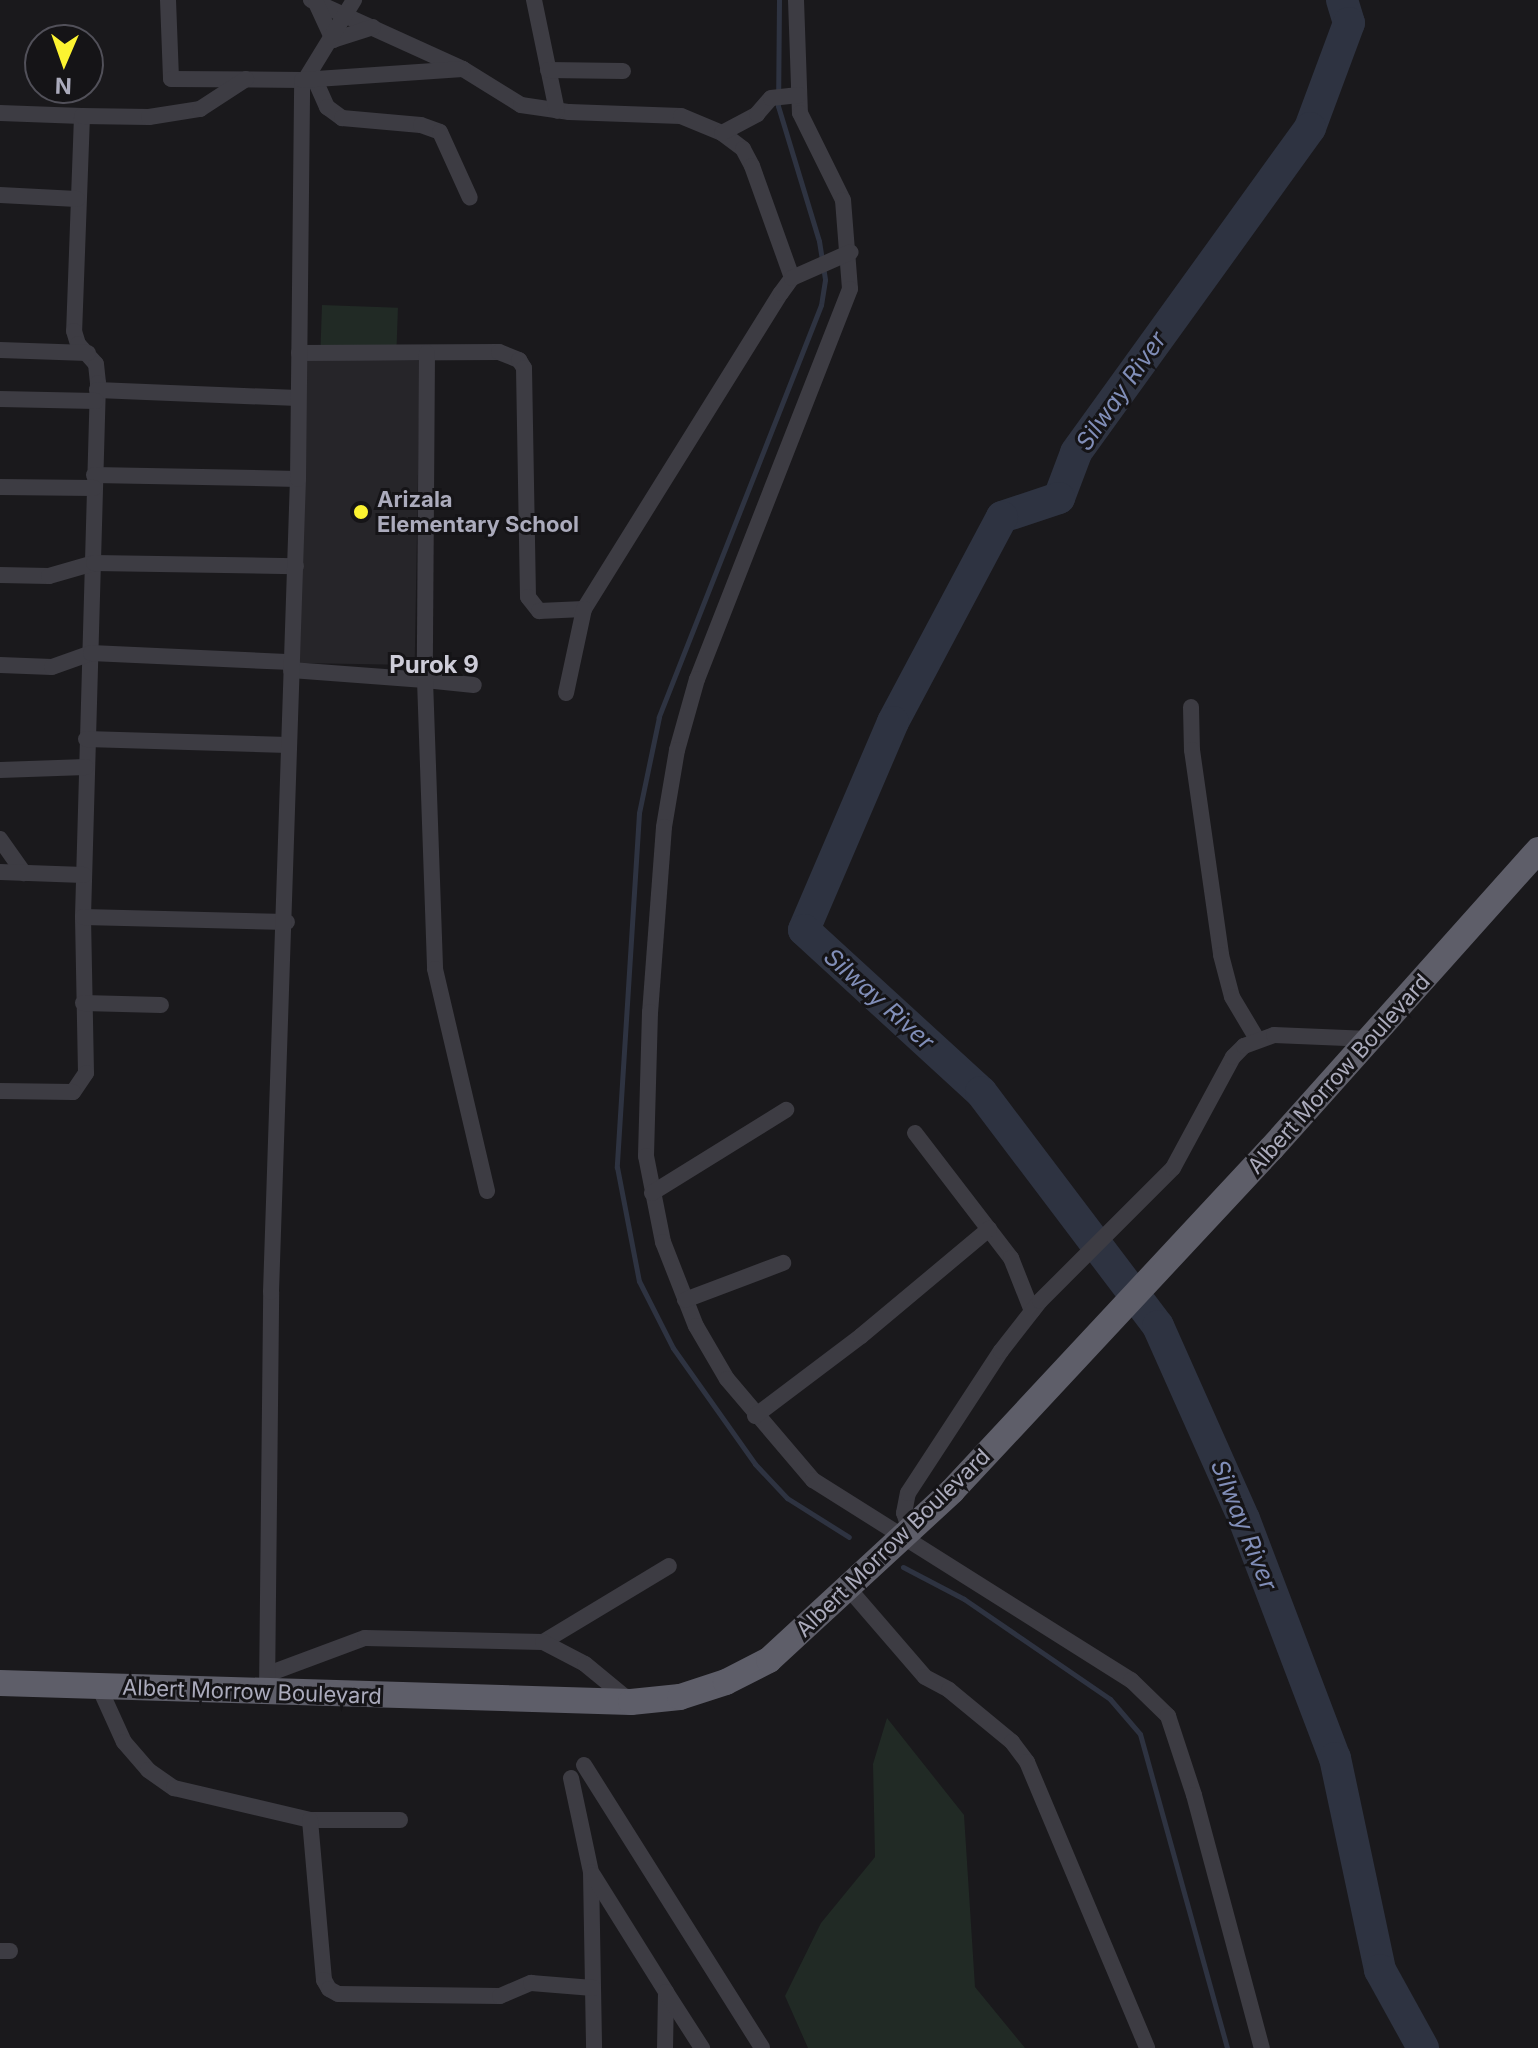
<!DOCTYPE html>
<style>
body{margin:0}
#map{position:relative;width:1538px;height:2048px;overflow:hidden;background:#1a191c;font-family:Inter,sans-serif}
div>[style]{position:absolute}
.built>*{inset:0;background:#262529;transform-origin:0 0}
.green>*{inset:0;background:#212a25;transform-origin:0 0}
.stream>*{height:5px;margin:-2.5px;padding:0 2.5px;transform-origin:2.5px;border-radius:2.5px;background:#2e3341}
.river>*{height:32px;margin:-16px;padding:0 16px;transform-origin:16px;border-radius:16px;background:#2e3341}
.minor>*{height:16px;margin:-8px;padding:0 8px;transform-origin:8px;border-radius:8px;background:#3d3c43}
.trunk>*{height:26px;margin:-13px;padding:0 13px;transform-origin:13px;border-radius:13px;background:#5e5e69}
.dots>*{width:22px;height:22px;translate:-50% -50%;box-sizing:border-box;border:4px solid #151417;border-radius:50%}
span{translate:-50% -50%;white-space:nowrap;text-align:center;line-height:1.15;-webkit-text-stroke:6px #151417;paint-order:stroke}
.poi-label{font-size:22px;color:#ababbc;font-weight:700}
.left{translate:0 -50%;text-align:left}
.street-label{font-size:22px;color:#ababbc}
.water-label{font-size:24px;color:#818eb8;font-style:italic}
.neighbourhood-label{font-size:24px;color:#cdccd8;font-weight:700}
.north{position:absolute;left:24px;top:24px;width:80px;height:80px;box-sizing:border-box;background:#151417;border:2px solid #515059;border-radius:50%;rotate:182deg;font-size:22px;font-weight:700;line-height:32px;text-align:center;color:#ababbc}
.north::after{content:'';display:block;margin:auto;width:28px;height:36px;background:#fcf331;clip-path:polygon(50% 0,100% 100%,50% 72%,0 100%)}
</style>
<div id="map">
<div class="built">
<div style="left:304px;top:359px;width:116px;height:304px;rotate:1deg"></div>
</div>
<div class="green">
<div style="left:322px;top:305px;width:76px;height:41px;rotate:2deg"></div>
<div style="clip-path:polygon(887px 1718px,964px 1815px,975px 1987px,1025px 2048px,808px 2048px,785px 1996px,821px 1923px,875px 1857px,873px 1764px)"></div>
</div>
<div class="stream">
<div style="left:779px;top:0;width:106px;rotate:90.5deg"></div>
<div style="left:778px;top:106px;width:141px;rotate:73.1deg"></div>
<div style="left:819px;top:241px;width:39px;rotate:81deg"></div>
<div style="left:825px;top:280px;width:25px;rotate:99deg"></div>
<div style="left:821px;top:305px;width:443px;rotate:111.5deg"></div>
<div style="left:659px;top:717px;width:98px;rotate:101.8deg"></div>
<div style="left:639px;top:813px;width:355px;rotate:93.6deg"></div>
<div style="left:617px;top:1167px;width:116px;rotate:79.1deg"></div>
<div style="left:639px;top:1281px;width:75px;rotate:63.1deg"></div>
<div style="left:673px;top:1348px;width:142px;rotate:54.7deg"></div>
<div style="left:755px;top:1464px;width:47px;rotate:46.7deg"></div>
<div style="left:787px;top:1498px;width:73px;rotate:32.2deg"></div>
<div style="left:903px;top:1567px;width:69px;rotate:27.7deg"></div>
<div style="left:964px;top:1599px;width:177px;rotate:34.4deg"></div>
<div style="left:1110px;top:1699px;width:46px;rotate:49.4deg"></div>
<div style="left:1140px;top:1734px;width:326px;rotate:74.5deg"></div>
</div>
<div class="river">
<div style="left:1342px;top:0;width:24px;rotate:73deg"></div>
<div style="left:1349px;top:23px;width:112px;rotate:110.4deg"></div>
<div style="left:1310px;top:128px;width:400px;rotate:125.8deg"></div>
<div style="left:1076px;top:453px;width:48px;rotate:110.7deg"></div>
<div style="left:1059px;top:498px;width:60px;rotate:161.6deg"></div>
<div style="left:1002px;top:517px;width:232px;rotate:118deg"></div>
<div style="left:893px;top:722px;width:226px;rotate:113.2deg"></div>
<div style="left:804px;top:930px;width:240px;rotate:42.5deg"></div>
<div style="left:981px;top:1092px;width:293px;rotate:52.9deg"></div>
<div style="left:1158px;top:1326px;width:211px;rotate:66deg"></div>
<div style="left:1244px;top:1519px;width:256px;rotate:69.2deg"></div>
<div style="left:1335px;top:1758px;width:217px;rotate:78deg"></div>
<div style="left:1380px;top:1970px;width:89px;rotate:61.1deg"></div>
</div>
<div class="minor">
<div style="left:168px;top:0;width:79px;rotate:87.8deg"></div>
<div style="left:171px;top:79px;width:131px;rotate:0.4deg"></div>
<div style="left:311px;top:0;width:167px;rotate:24.4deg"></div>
<div style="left:463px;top:69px;width:68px;rotate:31.8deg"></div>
<div style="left:521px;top:105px;width:49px;rotate:8.3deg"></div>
<div style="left:569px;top:112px;width:112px;rotate:2deg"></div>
<div style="left:681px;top:116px;width:44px;rotate:22.5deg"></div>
<div style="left:722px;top:133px;width:26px;rotate:37deg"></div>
<div style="left:743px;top:149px;width:19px;rotate:62deg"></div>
<div style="left:752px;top:166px;width:119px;rotate:70.3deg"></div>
<div style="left:534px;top:0;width:113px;rotate:78.3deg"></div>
<div style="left:796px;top:0;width:113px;rotate:88deg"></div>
<div style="left:800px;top:113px;width:97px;rotate:63.7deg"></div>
<div style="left:843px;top:200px;width:89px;rotate:85.5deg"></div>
<div style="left:850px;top:289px;width:419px;rotate:111.4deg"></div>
<div style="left:697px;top:679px;width:74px;rotate:105.7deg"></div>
<div style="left:677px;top:750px;width:78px;rotate:99.6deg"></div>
<div style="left:664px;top:827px;width:186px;rotate:94.3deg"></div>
<div style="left:650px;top:1012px;width:144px;rotate:91.6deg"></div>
<div style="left:646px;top:1156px;width:88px;rotate:78.8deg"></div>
<div style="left:663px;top:1242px;width:90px;rotate:68.6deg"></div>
<div style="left:696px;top:1326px;width:61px;rotate:59.7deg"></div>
<div style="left:727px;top:1379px;width:133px;rotate:49.6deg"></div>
<div style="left:813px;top:1480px;width:376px;rotate:32.2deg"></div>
<div style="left:1131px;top:1680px;width:52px;rotate:44.2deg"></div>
<div style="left:1168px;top:1716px;width:83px;rotate:71.8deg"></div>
<div style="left:1194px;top:1795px;width:262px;rotate:75deg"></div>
<div style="left:316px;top:3px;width:41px;rotate:65.3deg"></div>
<div style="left:333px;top:40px;width:42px;rotate:-18deg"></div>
<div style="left:548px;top:70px;width:75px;rotate:0.8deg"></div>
<div style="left:305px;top:80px;width:94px;rotate:-58.5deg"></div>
<div style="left:315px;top:80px;width:30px;rotate:66deg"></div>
<div style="left:327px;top:107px;width:19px;rotate:36deg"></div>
<div style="left:342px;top:118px;width:79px;rotate:5.1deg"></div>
<div style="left:421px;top:125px;width:20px;rotate:20deg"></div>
<div style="left:440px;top:132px;width:72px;rotate:65.6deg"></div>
<div style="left:0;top:113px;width:82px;rotate:2.1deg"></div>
<div style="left:82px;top:116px;width:215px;rotate:92.1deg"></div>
<div style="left:74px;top:331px;width:14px;rotate:73deg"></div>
<div style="left:78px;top:344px;width:27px;rotate:48deg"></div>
<div style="left:96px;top:364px;width:19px;rotate:84deg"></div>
<div style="left:98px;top:383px;width:534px;rotate:91.61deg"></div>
<div style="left:83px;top:917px;width:156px;rotate:88.9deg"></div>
<div style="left:86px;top:1073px;width:23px;rotate:124deg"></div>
<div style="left:73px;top:1092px;width:73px;rotate:-179.2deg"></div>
<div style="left:82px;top:116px;width:67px;rotate:0.9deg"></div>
<div style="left:149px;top:117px;width:52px;rotate:-8.9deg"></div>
<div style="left:200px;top:109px;width:55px;rotate:-33.1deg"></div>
<div style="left:722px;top:133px;width:40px;rotate:-28deg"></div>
<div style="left:757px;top:114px;width:21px;rotate:-49deg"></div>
<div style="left:771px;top:98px;width:28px;rotate:-6deg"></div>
<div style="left:0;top:195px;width:77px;rotate:3deg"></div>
<div style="left:0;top:350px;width:88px;rotate:2deg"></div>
<div style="left:299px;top:353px;width:200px;rotate:-0.3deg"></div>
<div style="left:499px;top:352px;width:22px;rotate:22deg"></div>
<div style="left:519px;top:360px;width:9px;rotate:58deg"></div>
<div style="left:524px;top:368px;width:229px;rotate:89deg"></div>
<div style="left:528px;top:597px;width:18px;rotate:52deg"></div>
<div style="left:539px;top:611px;width:45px;rotate:-2.5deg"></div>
<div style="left:584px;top:609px;width:372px;rotate:-58.1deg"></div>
<div style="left:781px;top:293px;width:19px;rotate:-54deg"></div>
<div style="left:792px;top:278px;width:64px;rotate:-23.8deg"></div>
<div style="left:427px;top:353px;width:327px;rotate:90.4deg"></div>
<div style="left:425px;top:680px;width:49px;rotate:5.8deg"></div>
<div style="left:97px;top:390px;width:201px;rotate:2.3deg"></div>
<div style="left:0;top:399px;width:96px;rotate:1.2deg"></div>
<div style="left:94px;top:475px;width:204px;rotate:1.1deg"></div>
<div style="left:0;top:487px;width:94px;rotate:0.6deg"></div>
<div style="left:0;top:575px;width:49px;rotate:1.2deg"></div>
<div style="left:49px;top:576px;width:47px;rotate:-16.1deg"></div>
<div style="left:94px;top:563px;width:202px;rotate:0.9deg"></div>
<div style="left:0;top:665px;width:52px;rotate:2.2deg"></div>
<div style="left:52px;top:667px;width:41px;rotate:-19.7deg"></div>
<div style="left:91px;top:653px;width:201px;rotate:2.6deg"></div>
<div style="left:291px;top:670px;width:134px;rotate:4.3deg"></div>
<div style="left:425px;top:680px;width:289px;rotate:88deg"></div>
<div style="left:435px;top:969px;width:228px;rotate:76.8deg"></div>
<div style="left:566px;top:693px;width:86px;rotate:-77.9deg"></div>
<div style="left:1191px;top:707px;width:43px;rotate:88.7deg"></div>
<div style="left:1192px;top:750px;width:207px;rotate:81.9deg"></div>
<div style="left:1221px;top:955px;width:43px;rotate:75.3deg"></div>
<div style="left:1232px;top:997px;width:49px;rotate:59.2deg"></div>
<div style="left:86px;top:739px;width:202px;rotate:1.7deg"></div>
<div style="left:0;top:770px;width:86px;rotate:-2deg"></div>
<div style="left:0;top:839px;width:42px;rotate:54.8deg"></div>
<div style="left:0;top:872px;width:84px;rotate:2deg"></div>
<div style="left:83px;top:917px;width:204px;rotate:1.4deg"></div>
<div style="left:83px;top:1003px;width:78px;rotate:1.5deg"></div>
<div style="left:915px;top:1133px;width:158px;rotate:52.5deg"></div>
<div style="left:1011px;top:1258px;width:57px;rotate:68.4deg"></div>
<div style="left:652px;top:1193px;width:158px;rotate:-31.8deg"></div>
<div style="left:685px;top:1300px;width:105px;rotate:-20.7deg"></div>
<div style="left:755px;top:1416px;width:133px;rotate:-37deg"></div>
<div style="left:861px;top:1336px;width:167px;rotate:-39.9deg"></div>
<div style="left:910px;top:1531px;width:19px;rotate:-108deg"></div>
<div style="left:904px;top:1513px;width:20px;rotate:-79deg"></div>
<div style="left:908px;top:1493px;width:170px;rotate:-56.8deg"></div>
<div style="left:1001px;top:1351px;width:63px;rotate:-52deg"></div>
<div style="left:1040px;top:1301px;width:188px;rotate:-45deg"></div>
<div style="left:1173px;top:1168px;width:126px;rotate:-61.6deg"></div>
<div style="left:1233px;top:1057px;width:16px;rotate:-45deg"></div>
<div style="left:1244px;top:1046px;width:32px;rotate:-20deg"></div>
<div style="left:1274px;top:1035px;width:96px;rotate:2.4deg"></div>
<div style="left:849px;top:1589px;width:116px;rotate:49.2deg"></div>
<div style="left:925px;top:1677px;width:27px;rotate:28deg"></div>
<div style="left:949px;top:1690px;width:82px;rotate:39.5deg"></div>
<div style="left:1012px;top:1742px;width:25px;rotate:53deg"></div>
<div style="left:1027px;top:1762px;width:310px;rotate:67.2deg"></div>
<div style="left:543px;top:1642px;width:147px;rotate:-31.1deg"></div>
<div style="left:268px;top:1674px;width:103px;rotate:-20.4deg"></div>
<div style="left:365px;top:1638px;width:178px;rotate:1.3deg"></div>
<div style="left:543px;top:1642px;width:47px;rotate:27.6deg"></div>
<div style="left:585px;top:1664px;width:58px;rotate:39.4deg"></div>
<div style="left:99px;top:1687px;width:60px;rotate:65.6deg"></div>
<div style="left:124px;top:1742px;width:37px;rotate:49deg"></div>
<div style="left:148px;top:1770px;width:32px;rotate:35deg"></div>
<div style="left:174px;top:1788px;width:140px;rotate:13.2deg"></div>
<div style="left:310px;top:1820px;width:90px"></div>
<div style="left:267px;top:1692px;width:400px;rotate:-89.4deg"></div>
<div style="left:271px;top:1292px;width:813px;rotate:-88.1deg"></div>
<div style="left:298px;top:479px;width:399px;rotate:-89.4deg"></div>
<div style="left:302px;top:80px;width:161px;rotate:-3.9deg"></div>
<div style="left:584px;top:1765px;width:334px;rotate:57.8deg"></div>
<div style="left:571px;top:1778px;width:96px;rotate:78deg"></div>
<div style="left:591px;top:1872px;width:176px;rotate:89deg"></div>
<div style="left:310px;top:1820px;width:161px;rotate:85deg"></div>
<div style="left:324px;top:1980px;width:10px;rotate:61deg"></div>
<div style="left:329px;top:1989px;width:10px;rotate:29deg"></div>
<div style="left:338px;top:1994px;width:162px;rotate:0.7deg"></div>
<div style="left:500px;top:1996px;width:34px;rotate:-23deg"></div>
<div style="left:531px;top:1983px;width:62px;rotate:4.6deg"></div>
<div style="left:593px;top:1875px;width:138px;rotate:58deg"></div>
<div style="left:666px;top:1992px;width:56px;rotate:91deg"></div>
<div style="left:0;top:1951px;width:10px"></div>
<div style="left:666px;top:1992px;width:67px;rotate:57.3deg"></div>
</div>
<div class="trunk">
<div style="left:0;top:1683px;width:631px;rotate:1.72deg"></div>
<div style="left:631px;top:1702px;width:49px;rotate:-5.8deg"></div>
<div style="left:680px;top:1697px;width:48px;rotate:-18.1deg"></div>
<div style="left:726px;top:1682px;width:48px;rotate:-27.1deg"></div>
<div style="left:769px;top:1660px;width:249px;rotate:-42.7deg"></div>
<div style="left:952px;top:1491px;width:468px;rotate:-47deg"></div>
<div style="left:1271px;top:1149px;width:401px;rotate:-48.2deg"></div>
</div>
<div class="dots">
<div style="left:361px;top:512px;background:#fcf331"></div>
</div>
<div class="poi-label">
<span class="left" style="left:377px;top:512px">Arizala<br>Elementary School</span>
</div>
<div class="street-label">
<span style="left:1339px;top:1074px;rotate:-48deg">Albert Morrow Boulevard</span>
<span style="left:893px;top:1543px;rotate:-44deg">Albert Morrow Boulevard</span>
<span style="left:252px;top:1692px;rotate:2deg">Albert Morrow Boulevard</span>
</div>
<div class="water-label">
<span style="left:1121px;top:391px;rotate:-55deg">Silway River</span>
<span style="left:879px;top:999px;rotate:42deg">Silway River</span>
<span style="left:1244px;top:1525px;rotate:68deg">Silway River</span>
</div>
<div class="neighbourhood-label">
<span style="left:434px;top:665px">Purok 9</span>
</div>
<div class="north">N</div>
</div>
